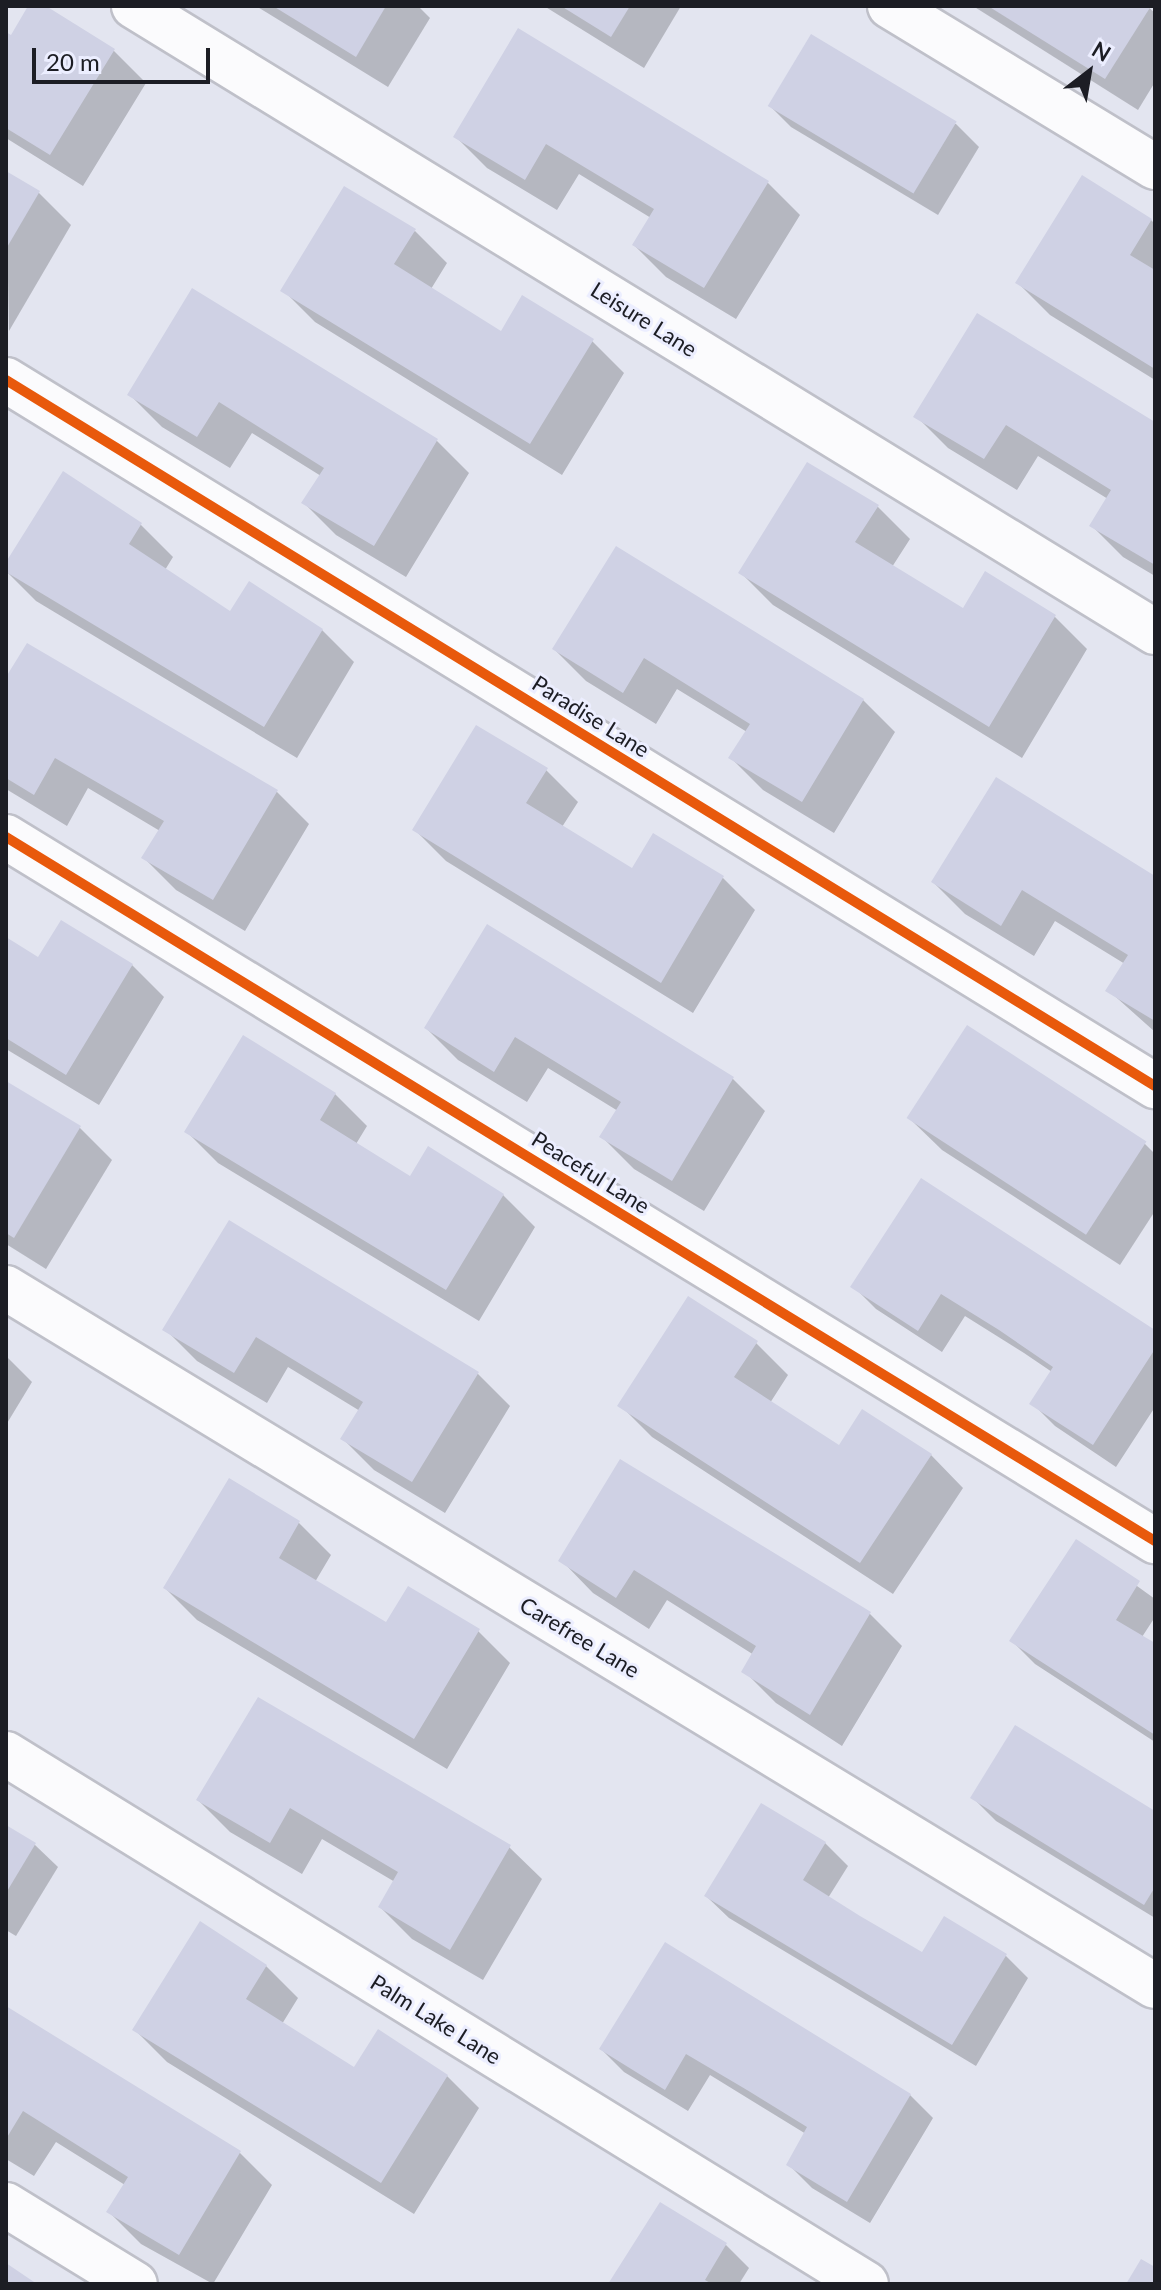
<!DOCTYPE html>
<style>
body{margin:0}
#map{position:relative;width:1161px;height:2290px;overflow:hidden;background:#e3e5f0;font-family:Lato,sans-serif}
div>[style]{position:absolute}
.shadow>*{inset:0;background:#0003}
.building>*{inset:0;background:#cfd1e4;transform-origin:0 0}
.roads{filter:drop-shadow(2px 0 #bfc0c9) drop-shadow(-2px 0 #bfc0c9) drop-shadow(0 2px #bfc0c9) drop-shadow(0 -2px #bfc0c9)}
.minor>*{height:44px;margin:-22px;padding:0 22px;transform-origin:22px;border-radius:22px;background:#fbfbfd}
.cycleway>*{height:10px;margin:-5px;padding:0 5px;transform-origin:5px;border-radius:5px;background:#e8590c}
span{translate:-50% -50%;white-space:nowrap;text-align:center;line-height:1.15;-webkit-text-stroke:6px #eceeff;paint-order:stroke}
.street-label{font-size:22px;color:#1c1d24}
.frame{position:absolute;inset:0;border:8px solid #1c1d24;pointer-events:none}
.north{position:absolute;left:1049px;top:32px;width:80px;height:80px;-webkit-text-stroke:6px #eceeff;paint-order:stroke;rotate:31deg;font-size:22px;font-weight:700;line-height:32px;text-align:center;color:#1c1d24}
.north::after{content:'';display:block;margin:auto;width:28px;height:36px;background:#1c1d24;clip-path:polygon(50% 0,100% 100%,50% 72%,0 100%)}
.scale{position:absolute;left:32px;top:48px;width:178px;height:36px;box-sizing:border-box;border:4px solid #1c1d24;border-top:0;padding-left:10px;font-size:24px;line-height:28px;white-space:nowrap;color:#1c1d24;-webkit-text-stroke:6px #eceeff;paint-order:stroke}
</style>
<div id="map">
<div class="shadow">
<div style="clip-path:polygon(30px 6px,42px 6px,114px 51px,146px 83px,83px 186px,6px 138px,6px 34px,11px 38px)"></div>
<div style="clip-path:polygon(256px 6px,418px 6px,430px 18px,388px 87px)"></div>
<div style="clip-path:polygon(544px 6px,681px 6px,644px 68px)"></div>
<div style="clip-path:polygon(973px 6px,1147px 6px,1155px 13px,1155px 82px,1138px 110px)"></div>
<div style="clip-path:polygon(519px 31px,768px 183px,800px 215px,736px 319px,666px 277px,634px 245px,651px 218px,579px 174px,557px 210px,487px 168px,455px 136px)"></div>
<div style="clip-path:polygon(769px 105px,956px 124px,979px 147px,938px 215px,791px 127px)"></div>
<div style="clip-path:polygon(6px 174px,39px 193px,71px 225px,9px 331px)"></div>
<div style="clip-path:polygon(1151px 220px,1155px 224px,1155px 380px,1050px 315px,1018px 283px)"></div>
<div style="clip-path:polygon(415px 231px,447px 263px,431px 289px,502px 334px,592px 341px,624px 373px,562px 475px,315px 322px,283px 290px)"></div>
<div style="clip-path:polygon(193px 291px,437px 441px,469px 473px,406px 577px,336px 535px,304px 503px,321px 476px,252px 433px,230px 468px,162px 427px,129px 394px)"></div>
<div style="clip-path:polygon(916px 416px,1155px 425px,1155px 576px,1123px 557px,1091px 525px,1108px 499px,1038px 456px,1017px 490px,948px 448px)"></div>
<div style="clip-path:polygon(808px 464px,878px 507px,910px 539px,892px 567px,964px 611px,986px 574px,1055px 617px,1087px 649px,1022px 758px,773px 605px,741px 573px)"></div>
<div style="clip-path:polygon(64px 474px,141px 525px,173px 557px,165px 570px,231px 613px,322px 630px,354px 662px,297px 758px,36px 601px,6px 571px)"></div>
<div style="clip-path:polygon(616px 549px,863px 700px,895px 732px,834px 833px,763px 790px,731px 758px,747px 732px,677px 689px,656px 724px,586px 681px,554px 649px)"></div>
<div style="clip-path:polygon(6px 681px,277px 792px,309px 824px,245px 931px,176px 890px,144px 858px,160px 831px,88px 788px,67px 826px,6px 789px)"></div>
<div style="clip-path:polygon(546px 770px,578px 802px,562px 827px,633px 871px,654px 835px,723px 878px,755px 910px,693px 1013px,446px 861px,414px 829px)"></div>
<div style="clip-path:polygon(1155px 878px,1155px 1032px,1108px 990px,1125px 964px,1055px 921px,1034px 956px,965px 914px,933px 882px)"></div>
<div style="clip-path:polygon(488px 927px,733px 1079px,765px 1111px,704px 1211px,634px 1169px,602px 1137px,618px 1111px,548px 1068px,527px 1102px,458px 1060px,426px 1028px)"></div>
<div style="clip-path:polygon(6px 939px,38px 959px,132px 965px,164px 997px,99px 1105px,6px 1049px)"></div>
<div style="clip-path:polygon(6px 1083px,80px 1128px,112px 1160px,46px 1269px,6px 1244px)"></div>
<div style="clip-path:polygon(335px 1094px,367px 1126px,356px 1144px,411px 1179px,503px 1195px,535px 1227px,479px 1321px,218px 1163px,186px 1131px)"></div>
<div style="clip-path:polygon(909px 1118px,1145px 1144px,1155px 1154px,1155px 1211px,1120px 1265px,942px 1150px)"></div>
<div style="clip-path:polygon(921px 1181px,1155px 1332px,1155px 1407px,1116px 1467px,1055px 1426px,1032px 1403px,1052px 1372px,1024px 1353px,965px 1316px,942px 1352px,876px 1309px,853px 1286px)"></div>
<div style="clip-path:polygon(230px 1223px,477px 1373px,510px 1406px,445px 1513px,374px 1470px,342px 1438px,360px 1411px,288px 1367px,267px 1403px,197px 1361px,165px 1329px)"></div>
<div style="clip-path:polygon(756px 1343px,788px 1375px,770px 1403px,839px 1448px,931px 1455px,963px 1488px,893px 1594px,652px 1437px,620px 1405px)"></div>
<div style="clip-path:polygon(6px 1356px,32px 1382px,6px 1425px)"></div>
<div style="clip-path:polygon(621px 1462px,870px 1614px,902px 1646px,842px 1746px,776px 1703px,744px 1671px,754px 1655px,667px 1600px,649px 1629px,593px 1593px,561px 1560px)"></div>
<div style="clip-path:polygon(229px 1481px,299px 1523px,331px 1555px,315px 1582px,387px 1625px,478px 1631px,510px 1663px,447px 1769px,197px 1620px,165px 1588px)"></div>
<div style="clip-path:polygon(1076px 1542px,1155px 1599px,1155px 1617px,1142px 1637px,1155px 1645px,1155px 1742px,1035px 1664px,1012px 1641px)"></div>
<div style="clip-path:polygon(259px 1699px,509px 1847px,542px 1879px,483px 1980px,412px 1939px,380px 1907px,395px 1882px,322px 1839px,302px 1874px,230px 1832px,198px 1800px)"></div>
<div style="clip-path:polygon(973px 1798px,1155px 1813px,1155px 1918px,996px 1821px)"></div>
<div style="clip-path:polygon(6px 1827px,35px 1845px,58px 1867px,16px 1936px,6px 1930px)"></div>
<div style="clip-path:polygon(825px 1843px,848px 1866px,828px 1898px,923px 1955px,1006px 1956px,1028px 1978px,976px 2066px,729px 1918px,706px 1896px)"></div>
<div style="clip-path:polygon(666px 1945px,910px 2095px,933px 2118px,870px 2223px,812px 2188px,789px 2165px,806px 2134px,710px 2075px,688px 2111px,624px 2072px,601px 2049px)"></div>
<div style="clip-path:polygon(266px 1966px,298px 1998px,282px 2024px,354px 2070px,447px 2076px,479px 2108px,414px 2214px,167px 2062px,135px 2030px)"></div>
<div style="clip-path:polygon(6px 2009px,240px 2153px,272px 2185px,213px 2284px,141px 2244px,109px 2212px,125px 2185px,56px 2142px,34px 2176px,6px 2159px)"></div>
<div style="clip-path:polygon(726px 2245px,749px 2268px,739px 2284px,610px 2284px)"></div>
</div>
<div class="building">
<div style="clip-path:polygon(28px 6px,46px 6px,115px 49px,50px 155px,6px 128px,6px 32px,11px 35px)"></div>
<div style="clip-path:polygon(273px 6px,386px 6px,356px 57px)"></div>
<div style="clip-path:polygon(561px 6px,630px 6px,611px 37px)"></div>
<div style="clip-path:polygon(988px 6px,1151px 6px,1105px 79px)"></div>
<div style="clip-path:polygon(518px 28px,769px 181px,704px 288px,632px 245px,654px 209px,546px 144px,525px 180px,453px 137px)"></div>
<div style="left:811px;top:34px;width:170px;height:84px;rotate:31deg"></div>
<div style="clip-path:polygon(6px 171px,40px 191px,6px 249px)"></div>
<div style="clip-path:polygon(1082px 175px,1152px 219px,1130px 255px,1155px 270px,1155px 369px,1015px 283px)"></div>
<div style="clip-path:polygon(344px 186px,416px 229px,394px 264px,501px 331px,522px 295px,594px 339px,530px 444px,280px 291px)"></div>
<div style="clip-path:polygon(192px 288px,438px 439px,374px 546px,301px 503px,324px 468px,219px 402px,197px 437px,127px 395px)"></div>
<div style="clip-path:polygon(977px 313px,1155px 422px,1155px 565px,1089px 526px,1111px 490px,1006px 425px,984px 459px,913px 417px)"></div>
<div style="clip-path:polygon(807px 462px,879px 505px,855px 542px,963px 608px,985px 571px,1056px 615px,989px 727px,738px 573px)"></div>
<div style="clip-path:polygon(63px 471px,142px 523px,129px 544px,230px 611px,249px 581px,323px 629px,264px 727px,6px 572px,6px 562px)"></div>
<div style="clip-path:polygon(616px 546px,864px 699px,802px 802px,728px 758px,750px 724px,644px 658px,623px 693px,552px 649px)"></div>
<div style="clip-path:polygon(27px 643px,278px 790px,213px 900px,141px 858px,164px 821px,55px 758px,34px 795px,6px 778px,6px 677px)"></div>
<div style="clip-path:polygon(476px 725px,548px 768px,526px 803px,632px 868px,653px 833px,724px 876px,661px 983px,412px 830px)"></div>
<div style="clip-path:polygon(996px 777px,1155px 876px,1155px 1021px,1105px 991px,1128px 955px,1022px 890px,1001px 926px,931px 882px)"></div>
<div style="clip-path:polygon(61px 920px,133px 964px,66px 1075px,6px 1038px,6px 937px,38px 957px)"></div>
<div style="clip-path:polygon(487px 924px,734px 1077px,672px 1181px,599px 1137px,621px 1102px,515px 1037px,494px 1072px,424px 1028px)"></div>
<div style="left:967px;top:1025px;width:214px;height:111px;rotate:33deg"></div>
<div style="clip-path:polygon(243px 1035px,336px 1093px,320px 1120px,410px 1176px,428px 1146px,504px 1194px,446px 1290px,184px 1132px)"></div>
<div style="clip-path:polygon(6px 1081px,81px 1126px,14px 1238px,6px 1233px)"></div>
<div style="clip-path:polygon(921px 1178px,1155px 1330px,1155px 1349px,1093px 1445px,1029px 1404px,1053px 1367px,999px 1330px,941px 1294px,918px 1331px,850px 1287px)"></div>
<div style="clip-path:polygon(229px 1220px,479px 1372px,412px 1482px,340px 1439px,363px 1402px,256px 1337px,234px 1373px,162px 1330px)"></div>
<div style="clip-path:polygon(688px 1296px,758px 1341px,734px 1377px,839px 1445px,862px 1409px,932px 1454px,860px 1563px,617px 1406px)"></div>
<div style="clip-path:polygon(620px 1459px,871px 1612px,810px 1715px,741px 1672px,756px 1646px,634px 1570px,616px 1598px,558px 1561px)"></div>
<div style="clip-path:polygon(229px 1478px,300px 1521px,279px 1558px,386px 1622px,408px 1586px,480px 1629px,414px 1739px,163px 1588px)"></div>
<div style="clip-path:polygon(1076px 1539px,1140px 1581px,1116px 1620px,1155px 1643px,1155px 1735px,1009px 1641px)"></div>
<div style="clip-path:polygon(258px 1697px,511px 1845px,450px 1950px,378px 1907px,398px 1872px,290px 1808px,270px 1843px,196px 1800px)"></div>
<div style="clip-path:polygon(1015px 1725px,1155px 1811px,1155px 1887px,1144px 1905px,970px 1798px)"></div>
<div style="clip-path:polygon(761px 1803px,826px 1842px,803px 1880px,860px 1916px,922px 1952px,944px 1916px,1007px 1954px,952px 2045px,704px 1896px)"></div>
<div style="clip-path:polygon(6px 1825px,36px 1843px,6px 1893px)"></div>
<div style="clip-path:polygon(200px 1921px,267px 1965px,246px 1999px,354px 2067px,378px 2029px,448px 2075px,381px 2183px,132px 2030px)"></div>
<div style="clip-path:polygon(665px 1942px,911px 2094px,847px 2202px,786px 2165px,807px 2127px,747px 2090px,686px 2054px,665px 2090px,599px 2049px)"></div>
<div style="clip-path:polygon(6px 2006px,241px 2151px,179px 2255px,106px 2212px,128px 2177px,23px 2111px,6px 2139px)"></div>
<div style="clip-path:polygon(660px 2202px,727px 2243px,705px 2280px,712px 2284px,608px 2284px)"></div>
<div style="clip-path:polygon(1141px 2259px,1155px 2267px,1155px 2284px,1126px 2284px)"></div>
<div style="clip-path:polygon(6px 2263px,37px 2284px,6px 2284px)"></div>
</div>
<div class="roads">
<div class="minor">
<div style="left:134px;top:6px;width:1198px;rotate:31.51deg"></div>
<div style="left:890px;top:6px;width:310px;rotate:31.3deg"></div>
<div style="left:6px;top:380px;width:1349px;rotate:31.57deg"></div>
<div style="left:6px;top:837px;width:1348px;rotate:31.5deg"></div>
<div style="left:6px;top:1288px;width:1344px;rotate:31.28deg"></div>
<div style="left:6px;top:1754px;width:1010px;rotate:31.64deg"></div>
<div style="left:6px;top:2205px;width:151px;rotate:31.5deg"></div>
</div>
</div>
<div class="cycleway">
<div style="left:6px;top:380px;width:1349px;rotate:31.57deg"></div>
<div style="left:6px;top:837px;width:1348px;rotate:31.5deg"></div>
</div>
<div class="street-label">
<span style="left:644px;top:319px;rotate:32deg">Leisure Lane</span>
<span style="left:591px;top:716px;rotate:32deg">Paradise Lane</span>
<span style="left:591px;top:1172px;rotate:32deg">Peaceful Lane</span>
<span style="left:580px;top:1637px;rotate:31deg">Carefree Lane</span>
<span style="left:436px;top:2019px;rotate:32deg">Palm Lake Lane</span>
</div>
<div class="frame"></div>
<div class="north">N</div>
<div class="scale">20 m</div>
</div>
